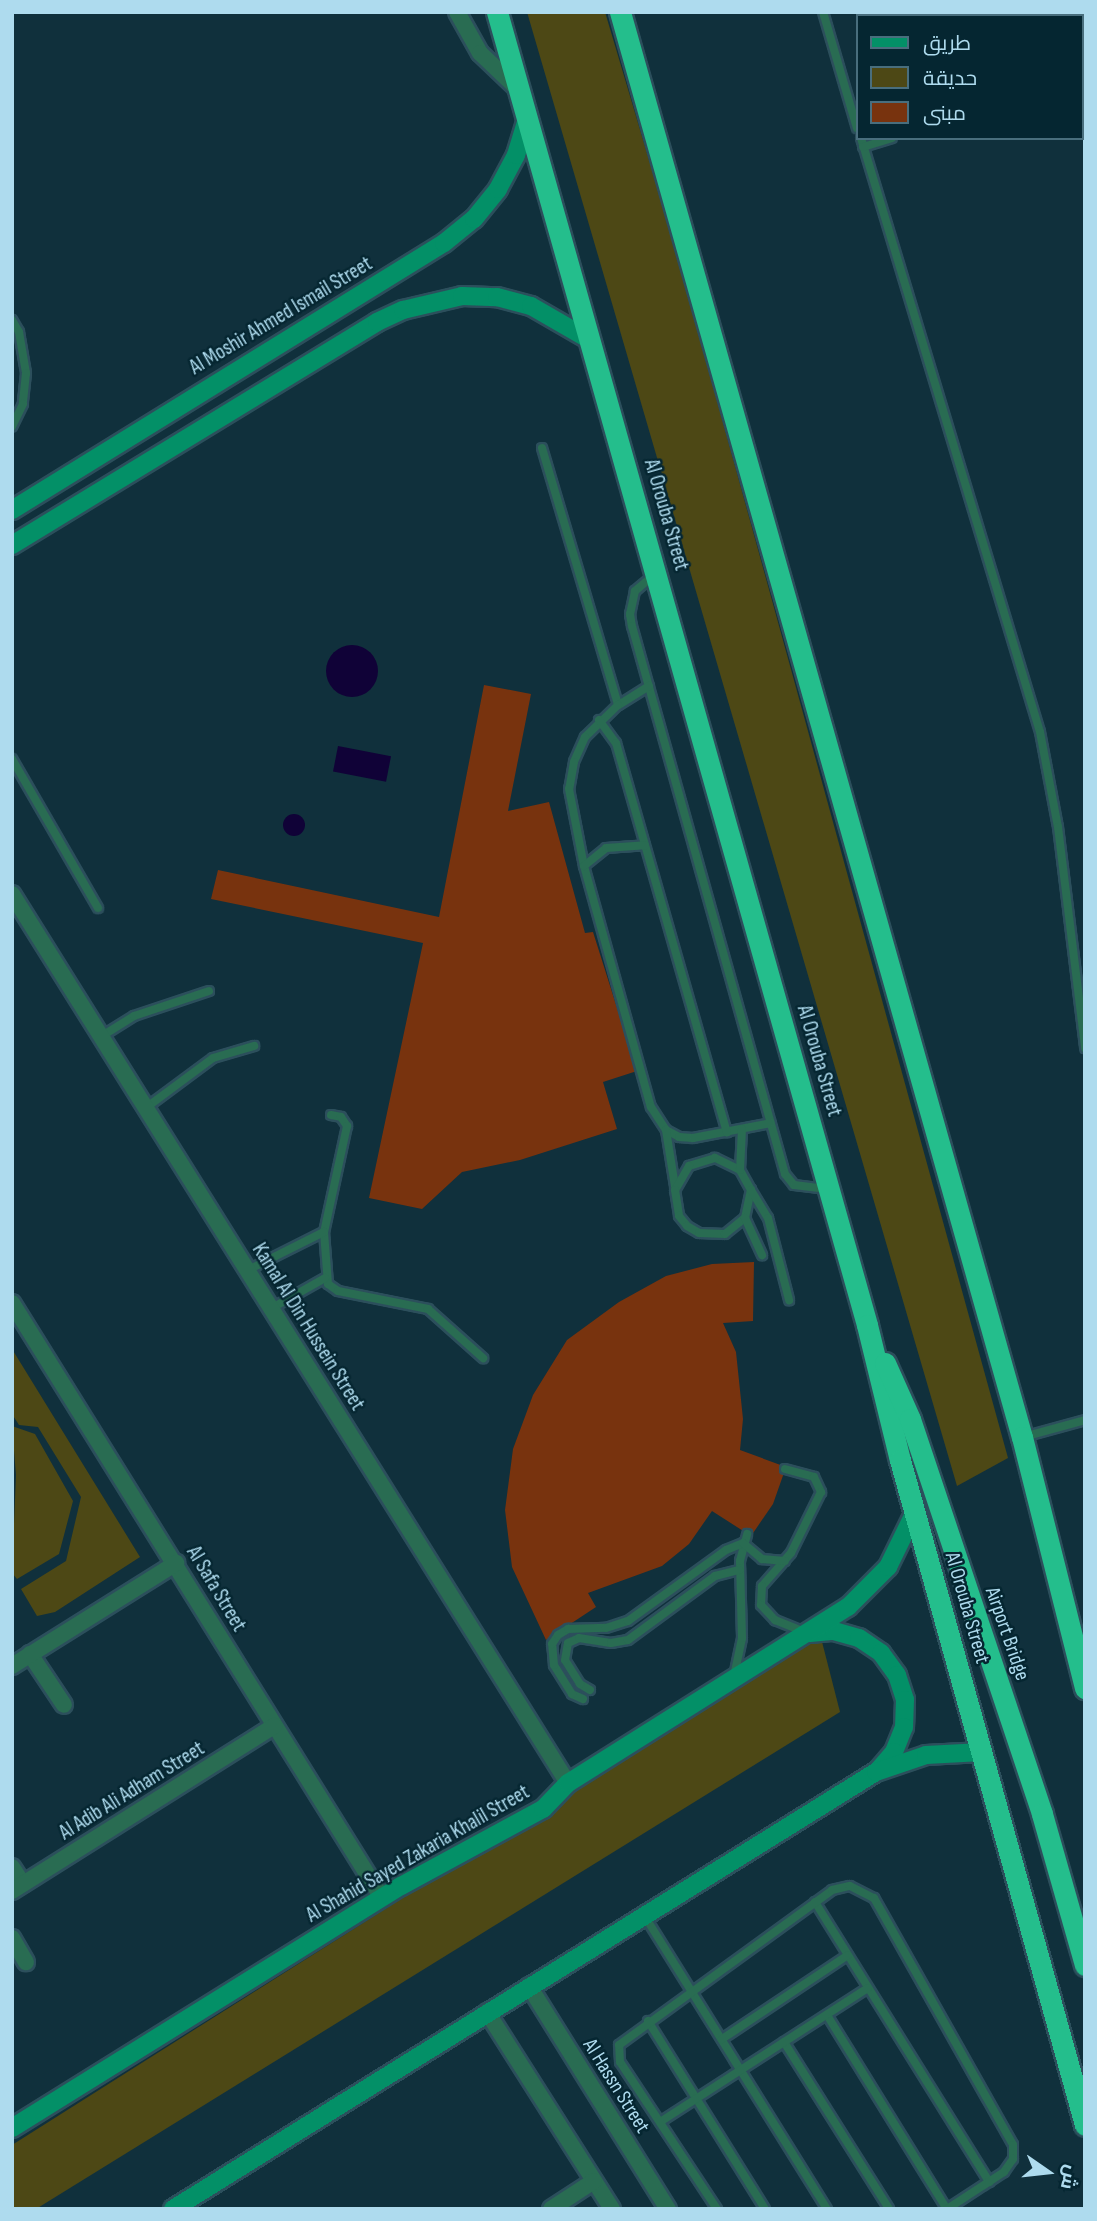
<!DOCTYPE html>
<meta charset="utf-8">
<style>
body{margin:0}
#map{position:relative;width:1097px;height:2221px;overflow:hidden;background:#10303c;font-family:"Sofia Sans Condensed",Cairo,sans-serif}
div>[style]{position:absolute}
.green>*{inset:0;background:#4d4815}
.water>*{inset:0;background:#100237;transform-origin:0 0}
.round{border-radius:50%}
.building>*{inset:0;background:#78330e}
.roads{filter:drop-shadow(2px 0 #2c4f5c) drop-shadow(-2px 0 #2c4f5c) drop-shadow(0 2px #2c4f5c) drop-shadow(0 -2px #2c4f5c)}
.lane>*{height:8px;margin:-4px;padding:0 4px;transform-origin:4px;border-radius:4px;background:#296c52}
.street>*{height:16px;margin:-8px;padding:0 8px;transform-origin:8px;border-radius:8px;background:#296c52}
.secondary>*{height:18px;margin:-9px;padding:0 9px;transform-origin:9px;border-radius:9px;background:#039067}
.highway>*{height:21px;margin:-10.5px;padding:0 10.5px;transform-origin:10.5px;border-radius:10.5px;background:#24be8c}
span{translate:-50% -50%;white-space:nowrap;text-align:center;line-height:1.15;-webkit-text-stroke:5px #052631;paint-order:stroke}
.street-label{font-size:21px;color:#aedbee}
.frame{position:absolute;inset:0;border:14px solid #aedbee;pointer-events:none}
.legend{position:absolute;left:856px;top:14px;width:228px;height:126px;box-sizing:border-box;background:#052631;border:2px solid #496e7d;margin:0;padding:9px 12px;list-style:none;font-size:21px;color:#aedbee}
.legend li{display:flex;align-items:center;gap:14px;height:35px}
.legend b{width:35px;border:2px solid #496e7d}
.north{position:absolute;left:1013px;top:2137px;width:70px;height:70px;-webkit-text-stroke:5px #052631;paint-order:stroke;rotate:104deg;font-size:19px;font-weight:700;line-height:28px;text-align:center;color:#aedbee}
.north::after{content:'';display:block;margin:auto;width:24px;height:32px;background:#aedbee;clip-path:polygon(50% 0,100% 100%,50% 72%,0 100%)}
</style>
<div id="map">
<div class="green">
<div style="clip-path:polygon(527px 12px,605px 12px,672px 237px,1008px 1458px,957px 1486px)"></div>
<div style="clip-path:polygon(12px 1349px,140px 1557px,55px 1612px,37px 1616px,21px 1589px,66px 1561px,81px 1497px,38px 1427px,19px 1425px,12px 1414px)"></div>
<div style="clip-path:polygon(12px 1426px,35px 1434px,73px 1501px,59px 1554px,17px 1579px,12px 1573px,16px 1475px)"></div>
<div style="clip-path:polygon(820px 1634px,840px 1712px,36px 2209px,12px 2209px,12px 2145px)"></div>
</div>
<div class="water">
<div class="round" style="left:326px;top:645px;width:52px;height:52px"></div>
<div style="left:338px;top:746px;width:54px;height:26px;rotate:11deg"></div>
<div class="round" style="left:283px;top:814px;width:22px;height:22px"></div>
</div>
<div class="building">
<div style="clip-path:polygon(484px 685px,531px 694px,508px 811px,549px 802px,585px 933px,593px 932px,637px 1071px,603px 1082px,617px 1129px,520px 1160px,462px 1172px,422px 1209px,369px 1198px,423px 943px,211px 899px,218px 870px,439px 917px)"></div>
<div style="clip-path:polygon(754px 1262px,753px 1321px,723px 1323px,736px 1352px,743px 1419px,740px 1450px,786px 1467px,773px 1504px,751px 1536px,712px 1511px,689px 1544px,662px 1566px,588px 1593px,596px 1607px,546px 1640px,512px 1567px,505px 1510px,513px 1449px,533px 1395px,567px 1340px,619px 1302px,666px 1276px,712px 1264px)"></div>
</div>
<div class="roads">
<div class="lane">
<div style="left:823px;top:12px;width:121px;rotate:73.7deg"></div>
<div style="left:861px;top:138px;width:620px;rotate:73.23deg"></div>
<div style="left:1040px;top:732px;width:97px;rotate:79.3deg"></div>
<div style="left:1058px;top:827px;width:223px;rotate:83deg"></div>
<div style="left:863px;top:147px;width:30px;rotate:-17deg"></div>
<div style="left:12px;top:320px;width:14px;rotate:60deg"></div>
<div style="left:19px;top:332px;width:42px;rotate:80.3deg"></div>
<div style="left:26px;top:373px;width:31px;rotate:96deg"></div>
<div style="left:23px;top:404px;width:25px;rotate:116deg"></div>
<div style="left:542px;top:448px;width:268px;rotate:73.5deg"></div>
<div style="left:654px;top:575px;width:25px;rotate:140deg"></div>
<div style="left:635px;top:591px;width:24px;rotate:102deg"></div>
<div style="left:630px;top:614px;width:12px;rotate:81deg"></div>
<div style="left:632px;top:626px;width:569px;rotate:74.4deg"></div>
<div style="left:785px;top:1174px;width:14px;rotate:51deg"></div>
<div style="left:794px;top:1185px;width:34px;rotate:7deg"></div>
<div style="left:649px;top:686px;width:36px;rotate:148deg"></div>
<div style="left:618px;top:705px;width:46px;rotate:135.9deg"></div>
<div style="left:585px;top:737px;width:27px;rotate:114deg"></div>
<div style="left:574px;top:762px;width:27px;rotate:100deg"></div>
<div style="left:569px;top:789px;width:78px;rotate:79deg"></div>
<div style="left:584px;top:866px;width:250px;rotate:74.5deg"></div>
<div style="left:651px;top:1107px;width:27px;rotate:57deg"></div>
<div style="left:666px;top:1130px;width:15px;rotate:28deg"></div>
<div style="left:679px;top:1137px;width:14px;rotate:4deg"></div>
<div style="left:693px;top:1138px;width:79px;rotate:-10.9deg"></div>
<div style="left:599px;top:720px;width:29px;rotate:54deg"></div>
<div style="left:616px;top:743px;width:405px;rotate:74.1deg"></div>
<div style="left:12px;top:759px;width:172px;rotate:60deg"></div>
<div style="left:584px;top:866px;width:28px;rotate:-39deg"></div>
<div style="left:606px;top:848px;width:39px;rotate:-4deg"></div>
<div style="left:102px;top:1036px;width:38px;rotate:-32deg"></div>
<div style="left:134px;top:1016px;width:79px;rotate:-18.4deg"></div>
<div style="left:147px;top:1107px;width:82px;rotate:-36.6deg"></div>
<div style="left:213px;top:1058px;width:43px;rotate:-16.3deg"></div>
<div style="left:331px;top:1115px;width:10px;rotate:11deg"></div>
<div style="left:341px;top:1117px;width:11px;rotate:56deg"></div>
<div style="left:347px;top:1126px;width:108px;rotate:102.2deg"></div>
<div style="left:324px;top:1232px;width:52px;rotate:85.6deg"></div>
<div style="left:328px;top:1284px;width:12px;rotate:35deg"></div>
<div style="left:338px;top:1291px;width:92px;rotate:11.3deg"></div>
<div style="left:428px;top:1309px;width:74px;rotate:41.7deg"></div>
<div style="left:666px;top:1130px;width:57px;rotate:80.9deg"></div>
<div style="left:740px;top:1170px;width:28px;rotate:-154deg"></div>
<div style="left:715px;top:1158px;width:27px;rotate:163deg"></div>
<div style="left:689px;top:1166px;width:28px;rotate:120deg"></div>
<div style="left:675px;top:1190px;width:26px;rotate:81deg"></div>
<div style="left:679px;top:1216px;width:13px;rotate:51deg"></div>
<div style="left:687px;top:1226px;width:14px;rotate:30deg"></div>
<div style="left:699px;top:1233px;width:26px;rotate:2deg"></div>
<div style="left:725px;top:1234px;width:26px;rotate:-39deg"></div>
<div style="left:745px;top:1218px;width:29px;rotate:-78deg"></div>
<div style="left:751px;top:1190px;width:23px;rotate:-119deg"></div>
<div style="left:740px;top:1170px;width:41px;rotate:-87.2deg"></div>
<div style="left:751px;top:1190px;width:33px;rotate:59deg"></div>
<div style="left:768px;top:1218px;width:85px;rotate:75.6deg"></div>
<div style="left:745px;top:1218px;width:41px;rotate:65.3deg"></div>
<div style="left:248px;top:1270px;width:85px;rotate:-26.6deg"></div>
<div style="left:272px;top:1308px;width:61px;rotate:-29.5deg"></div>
<div style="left:1023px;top:1437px;width:64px;rotate:-15.3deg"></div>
<div style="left:785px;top:1469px;width:30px;rotate:15deg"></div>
<div style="left:814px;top:1477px;width:17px;rotate:65deg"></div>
<div style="left:821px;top:1492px;width:68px;rotate:116.2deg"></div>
<div style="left:791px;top:1553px;width:44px;rotate:131.3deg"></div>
<div style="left:762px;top:1586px;width:19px;rotate:93deg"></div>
<div style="left:761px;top:1605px;width:21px;rotate:47deg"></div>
<div style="left:775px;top:1620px;width:32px;rotate:22deg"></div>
<div style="left:734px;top:1676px;width:39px;rotate:-78deg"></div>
<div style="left:742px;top:1638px;width:77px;rotate:-91.5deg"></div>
<div style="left:740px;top:1561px;width:28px;rotate:-75deg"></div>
<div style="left:590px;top:1690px;width:12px;rotate:-149deg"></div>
<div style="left:580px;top:1684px;width:28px;rotate:-122deg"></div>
<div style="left:565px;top:1660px;width:17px;rotate:-80deg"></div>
<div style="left:568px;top:1643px;width:12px;rotate:-24deg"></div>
<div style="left:579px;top:1638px;width:32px;rotate:9deg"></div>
<div style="left:611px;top:1643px;width:17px;rotate:-10deg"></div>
<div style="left:628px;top:1640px;width:108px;rotate:-36.3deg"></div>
<div style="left:715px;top:1576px;width:25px;rotate:-14deg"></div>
<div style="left:583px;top:1699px;width:12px;rotate:-156deg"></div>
<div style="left:572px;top:1694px;width:34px;rotate:-122deg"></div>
<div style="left:554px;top:1665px;width:21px;rotate:-95deg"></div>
<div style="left:552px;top:1644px;width:11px;rotate:-56deg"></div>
<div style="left:558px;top:1635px;width:12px;rotate:-31deg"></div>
<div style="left:568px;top:1629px;width:38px;rotate:-2deg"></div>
<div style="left:606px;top:1628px;width:23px;rotate:-18deg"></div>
<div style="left:628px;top:1621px;width:121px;rotate:-35.9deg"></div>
<div style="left:726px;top:1550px;width:18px;rotate:-22deg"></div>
<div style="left:743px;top:1543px;width:25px;rotate:40deg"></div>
<div style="left:762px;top:1559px;width:23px;rotate:5deg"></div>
<div style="left:815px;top:1902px;width:330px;rotate:58.1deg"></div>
<div style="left:644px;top:1915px;width:346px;rotate:58.1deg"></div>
<div style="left:827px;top:2015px;width:228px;rotate:58.3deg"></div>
<div style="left:648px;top:2021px;width:221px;rotate:58.1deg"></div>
<div style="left:722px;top:2039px;width:151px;rotate:-33.7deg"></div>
<div style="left:784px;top:2042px;width:197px;rotate:57.8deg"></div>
<div style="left:660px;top:2122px;width:247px;rotate:-32.8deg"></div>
<div style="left:717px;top:2209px;width:176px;rotate:-123.4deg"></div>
<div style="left:620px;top:2062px;width:17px;rotate:-93deg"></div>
<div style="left:619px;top:2045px;width:263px;rotate:-36deg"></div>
<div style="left:832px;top:1890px;width:18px;rotate:-13deg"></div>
<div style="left:850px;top:1886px;width:27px;rotate:27deg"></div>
<div style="left:874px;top:1898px;width:283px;rotate:60.6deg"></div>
<div style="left:1013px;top:2145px;width:14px;rotate:90deg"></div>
<div style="left:1013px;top:2159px;width:16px;rotate:125deg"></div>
<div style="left:1004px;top:2172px;width:68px;rotate:147deg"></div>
</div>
<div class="street">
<div style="left:457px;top:12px;width:47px;rotate:60.7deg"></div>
<div style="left:480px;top:53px;width:55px;rotate:43.5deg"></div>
<div style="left:12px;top:894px;width:1049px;rotate:57.98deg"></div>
<div style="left:12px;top:1303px;width:701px;rotate:58.12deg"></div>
<div style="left:30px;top:1654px;width:61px;rotate:56.3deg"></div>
<div style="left:12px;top:1666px;width:194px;rotate:-32.1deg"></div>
<div style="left:12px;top:1867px;width:20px;rotate:57deg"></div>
<div style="left:12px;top:1891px;width:310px;rotate:-32.2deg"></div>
<div style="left:12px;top:1938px;width:28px;rotate:60deg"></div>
<div style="left:529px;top:1986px;width:263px;rotate:58.1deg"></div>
<div style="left:487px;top:2012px;width:233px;rotate:57.6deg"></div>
<div style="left:551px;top:2209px;width:51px;rotate:-33.1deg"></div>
</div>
<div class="secondary">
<div style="left:12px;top:510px;width:508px;rotate:-31.72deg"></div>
<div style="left:444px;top:243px;width:38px;rotate:-39deg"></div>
<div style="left:474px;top:219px;width:38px;rotate:-51deg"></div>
<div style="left:498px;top:189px;width:38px;rotate:-62deg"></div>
<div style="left:516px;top:155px;width:38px;rotate:-73deg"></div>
<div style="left:12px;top:545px;width:428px;rotate:-31.4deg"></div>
<div style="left:377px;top:322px;width:29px;rotate:-25deg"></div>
<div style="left:403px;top:310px;width:61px;rotate:-13.3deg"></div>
<div style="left:462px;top:296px;width:35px;rotate:2deg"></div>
<div style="left:497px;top:297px;width:35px;rotate:15deg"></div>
<div style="left:531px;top:306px;width:68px;rotate:30deg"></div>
<div style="left:810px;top:1633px;width:24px;rotate:-5deg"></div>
<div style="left:834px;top:1631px;width:26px;rotate:16deg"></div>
<div style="left:859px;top:1638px;width:27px;rotate:34deg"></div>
<div style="left:881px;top:1653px;width:27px;rotate:54deg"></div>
<div style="left:897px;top:1675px;width:26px;rotate:72deg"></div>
<div style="left:905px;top:1700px;width:27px;rotate:92deg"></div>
<div style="left:904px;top:1727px;width:27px;rotate:112deg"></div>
<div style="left:894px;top:1752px;width:23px;rotate:131deg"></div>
<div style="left:12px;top:2128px;width:458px;rotate:-31.9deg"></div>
<div style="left:401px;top:1886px;width:162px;rotate:-28.5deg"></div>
<div style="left:543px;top:1809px;width:36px;rotate:-46deg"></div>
<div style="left:568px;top:1783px;width:331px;rotate:-32.2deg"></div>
<div style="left:848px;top:1607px;width:57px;rotate:-45deg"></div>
<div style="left:888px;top:1567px;width:61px;rotate:-63.9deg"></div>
<div style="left:173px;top:2209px;width:828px;rotate:-31.87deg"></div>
<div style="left:876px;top:1772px;width:53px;rotate:-18.8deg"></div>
<div style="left:926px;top:1755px;width:56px;rotate:-3.1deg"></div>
</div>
<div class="highway">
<div style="left:497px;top:12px;width:1364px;rotate:74.26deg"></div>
<div style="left:867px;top:1325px;width:139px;rotate:76.3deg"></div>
<div style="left:900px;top:1460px;width:690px;rotate:74.45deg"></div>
<div style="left:620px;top:12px;width:1481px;rotate:74.25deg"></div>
<div style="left:1022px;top:1437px;width:259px;rotate:75.9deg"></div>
<div style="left:885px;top:1363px;width:61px;rotate:65.9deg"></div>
<div style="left:910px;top:1419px;width:416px;rotate:71.5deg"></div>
<div style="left:1042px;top:1814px;width:157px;rotate:74.1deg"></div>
</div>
</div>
<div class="street-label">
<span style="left:281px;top:316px;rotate:-31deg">Al Moshir Ahmed Ismail Street</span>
<span style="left:666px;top:515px;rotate:74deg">Al Orouba Street</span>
<span style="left:819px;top:1061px;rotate:74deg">Al Orouba Street</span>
<span style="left:308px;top:1327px;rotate:58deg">Kamal Al Din Hussein Street</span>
<span style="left:216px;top:1589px;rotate:59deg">Al Safa Street</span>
<span style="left:967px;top:1608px;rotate:74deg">Al Orouba Street</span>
<span style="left:1007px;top:1634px;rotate:71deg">Airport Bridge</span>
<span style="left:132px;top:1791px;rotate:-32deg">Al Adib Ali Adham Street</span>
<span style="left:418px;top:1854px;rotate:-30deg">Al Shahid Sayed Zakaria Khalil Street</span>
<span style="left:616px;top:2086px;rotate:58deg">Al Hassn Street</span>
</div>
<div class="frame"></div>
<ul class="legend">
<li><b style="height:9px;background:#039067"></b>طريق</li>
<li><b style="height:19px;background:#4d4815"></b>حديقة</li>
<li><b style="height:19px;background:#78330e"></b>مبنى</li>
</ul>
<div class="north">ش</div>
</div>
